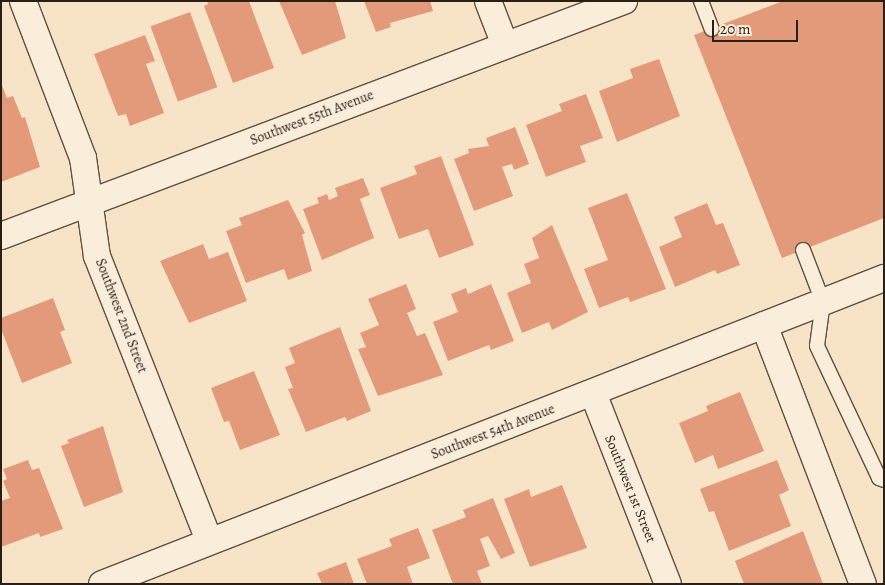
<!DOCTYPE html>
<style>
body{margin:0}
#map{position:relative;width:885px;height:585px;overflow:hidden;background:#f7e3c6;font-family:Alegreya,serif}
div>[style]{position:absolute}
.building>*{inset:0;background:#e39a7b;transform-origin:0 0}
.roads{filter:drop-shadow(1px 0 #5d5042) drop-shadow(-1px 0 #5d5042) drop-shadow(0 1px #5d5042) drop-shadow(0 -1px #5d5042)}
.lane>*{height:14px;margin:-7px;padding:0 7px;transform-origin:7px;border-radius:7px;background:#faedda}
.street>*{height:26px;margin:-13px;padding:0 13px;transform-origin:13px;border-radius:13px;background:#faedda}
span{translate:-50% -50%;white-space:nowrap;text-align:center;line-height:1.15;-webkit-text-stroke:4.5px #faedda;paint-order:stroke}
.street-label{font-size:14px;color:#2a1f16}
.frame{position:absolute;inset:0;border:2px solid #2a1f16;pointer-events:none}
.scale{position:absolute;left:712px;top:20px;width:86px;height:22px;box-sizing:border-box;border:2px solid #2a1f16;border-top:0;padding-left:6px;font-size:15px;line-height:18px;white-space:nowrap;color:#2a1f16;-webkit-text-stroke:4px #faedda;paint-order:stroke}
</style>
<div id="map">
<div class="building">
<div style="clip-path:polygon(207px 1px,249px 1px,274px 68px,233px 83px,204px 6px,208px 4px)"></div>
<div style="clip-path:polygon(279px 1px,335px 1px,346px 38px,302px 55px)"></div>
<div style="clip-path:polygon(364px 1px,430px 1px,433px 11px,390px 23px,391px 27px,376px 32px)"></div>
<div style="clip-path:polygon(783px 1px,883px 1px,884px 218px,782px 258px,694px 35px)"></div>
<div style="left:190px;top:12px;width:80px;height:42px;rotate:70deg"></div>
<div style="clip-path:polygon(145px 35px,155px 61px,146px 64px,164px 113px,130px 126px,126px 114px,118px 116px,94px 54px)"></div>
<div style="clip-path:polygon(659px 59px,680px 116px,617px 142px,599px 91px,633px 78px,630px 69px)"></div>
<div style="clip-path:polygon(1px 83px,7px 98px,13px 96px,22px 118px,25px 117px,40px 167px,1px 182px)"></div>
<div style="clip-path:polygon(586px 94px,603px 138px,580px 146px,586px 162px,546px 177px,526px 125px,562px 111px,559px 104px)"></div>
<div style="clip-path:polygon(515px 127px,529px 164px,514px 170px,512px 164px,502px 167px,513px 196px,474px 211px,454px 159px,469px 153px,468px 149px,489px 146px,486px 138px)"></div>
<div style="clip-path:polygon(441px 156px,474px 245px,439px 258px,428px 229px,399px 239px,380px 188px,417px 174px,414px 166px)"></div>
<div style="clip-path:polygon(363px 178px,370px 195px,360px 199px,374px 238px,322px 260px,303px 209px,319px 203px,317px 198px,327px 194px,329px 200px,338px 196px,335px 188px)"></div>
<div style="clip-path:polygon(627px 193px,666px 289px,630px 302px,628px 297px,599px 308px,584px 269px,608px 260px,588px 208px)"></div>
<div style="clip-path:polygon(288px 200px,305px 233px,302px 235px,312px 271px,288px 280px,284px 269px,246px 283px,226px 231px,242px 225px,239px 218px)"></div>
<div style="clip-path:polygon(707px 203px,716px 225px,723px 223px,740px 265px,717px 274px,715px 270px,675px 287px,659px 247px,682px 237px,674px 217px)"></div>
<div style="clip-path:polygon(552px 225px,588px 312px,552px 330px,549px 322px,522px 333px,507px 293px,531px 283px,524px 264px,539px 258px,532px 238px)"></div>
<div style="clip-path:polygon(203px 244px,209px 259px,228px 252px,247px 301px,189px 323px,160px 261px)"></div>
<div style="clip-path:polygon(406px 284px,416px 309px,407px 313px,417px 336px,425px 333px,443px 375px,378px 396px,358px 349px,366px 347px,360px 333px,379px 325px,368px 299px)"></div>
<div style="clip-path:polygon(491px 284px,514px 341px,491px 350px,489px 345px,448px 361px,433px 322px,458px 312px,451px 294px,466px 288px,468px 294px)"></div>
<div style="clip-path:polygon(53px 298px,65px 330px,60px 332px,72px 363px,22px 383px,1px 329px,1px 318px)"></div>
<div style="clip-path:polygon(340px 327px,371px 411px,347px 421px,345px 417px,306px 432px,288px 389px,293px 388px,285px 367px,295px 363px,289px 348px)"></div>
<div style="clip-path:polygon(254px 371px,280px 435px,240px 450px,229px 421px,224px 422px,211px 388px)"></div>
<div style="clip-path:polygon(740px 392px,764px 451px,718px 469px,713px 455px,695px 463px,679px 423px,708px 411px,706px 406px)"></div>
<div style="clip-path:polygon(103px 426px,123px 492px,84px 507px,61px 446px,69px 443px,67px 440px)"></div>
<div style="clip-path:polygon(28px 460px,32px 470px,39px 468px,63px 529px,40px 537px,39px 533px,1px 547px,1px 501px,10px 498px,3px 481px,7px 479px,3px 469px)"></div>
<div style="clip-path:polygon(777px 460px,789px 490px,779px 495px,791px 526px,729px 551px,714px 511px,709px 512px,700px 489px)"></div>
<div style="clip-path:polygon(562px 485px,587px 548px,530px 567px,504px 499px,529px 489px,531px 497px)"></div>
<div style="clip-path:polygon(493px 498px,515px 553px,501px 559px,488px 536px,480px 539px,490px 566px,477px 571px,482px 584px,453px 584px,432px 530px,466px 517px,463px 510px)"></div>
<div style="clip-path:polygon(418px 528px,430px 558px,407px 567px,413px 584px,367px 584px,357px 559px,392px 546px,389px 539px)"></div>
<div style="clip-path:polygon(803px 531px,823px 584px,744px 584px,735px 561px)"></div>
<div style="clip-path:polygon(346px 562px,354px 584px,322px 584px,317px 573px)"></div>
</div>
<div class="roads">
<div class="lane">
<div style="left:701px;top:1px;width:30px;rotate:69deg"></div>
<div style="left:803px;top:250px;width:56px;rotate:69deg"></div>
<div style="left:823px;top:302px;width:44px;rotate:97.8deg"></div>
<div style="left:817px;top:346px;width:146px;rotate:64.8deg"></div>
<div style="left:879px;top:478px;width:5px;rotate:22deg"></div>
</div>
<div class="street">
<div style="left:23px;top:1px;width:168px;rotate:69.1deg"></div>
<div style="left:83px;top:158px;width:99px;rotate:81.9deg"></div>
<div style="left:97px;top:256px;width:306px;rotate:68.5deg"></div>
<div style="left:488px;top:1px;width:47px;rotate:68.9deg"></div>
<div style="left:1px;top:236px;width:666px;rotate:-20.67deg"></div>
<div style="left:764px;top:325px;width:277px;rotate:69.1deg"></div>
<div style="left:593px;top:393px;width:205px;rotate:68.6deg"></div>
<div style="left:102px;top:584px;width:840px;rotate:-21.37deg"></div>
</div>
</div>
<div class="street-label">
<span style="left:312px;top:118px;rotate:-21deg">Southwest 55th Avenue</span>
<span style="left:121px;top:316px;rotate:69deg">Southwest 2nd Street</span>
<span style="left:493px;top:432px;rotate:-21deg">Southwest 54th Avenue</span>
<span style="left:630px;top:489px;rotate:68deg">Southwest 1st Street</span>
</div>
<div class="frame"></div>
<div class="scale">20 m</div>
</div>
